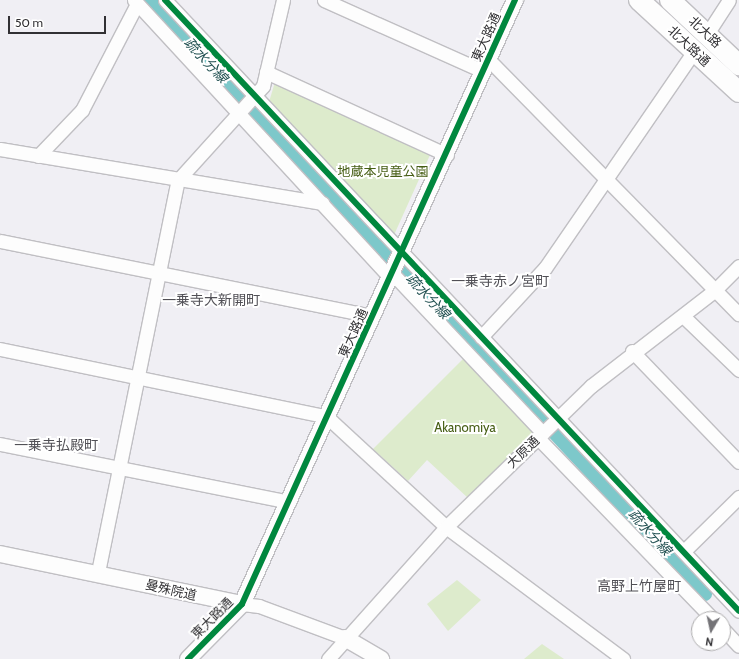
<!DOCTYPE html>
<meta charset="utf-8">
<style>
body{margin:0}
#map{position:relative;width:739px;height:659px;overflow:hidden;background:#f0eff4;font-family:Cabin,"Noto Sans JP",sans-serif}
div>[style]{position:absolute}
.green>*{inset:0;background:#ddebcc}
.canal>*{height:14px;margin:-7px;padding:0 7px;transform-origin:7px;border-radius:7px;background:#7dc8ca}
.roads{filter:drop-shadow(1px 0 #c0bfc3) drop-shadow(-1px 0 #c0bfc3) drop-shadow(0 1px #c0bfc3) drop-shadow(0 -1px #c0bfc3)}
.minor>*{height:13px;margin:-6.5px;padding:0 6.5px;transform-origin:6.5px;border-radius:6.5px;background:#fdfdfd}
.tertiary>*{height:16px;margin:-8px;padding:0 8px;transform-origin:8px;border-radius:8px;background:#fdfdfd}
.primary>*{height:20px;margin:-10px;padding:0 10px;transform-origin:10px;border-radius:10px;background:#fdfdfd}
.cycleway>*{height:6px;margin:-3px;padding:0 3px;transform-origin:3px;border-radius:3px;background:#00873e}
span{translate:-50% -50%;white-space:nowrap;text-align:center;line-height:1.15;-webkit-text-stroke:4px #fff;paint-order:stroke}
.street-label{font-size:13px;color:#313033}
.park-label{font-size:13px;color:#465e15}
.water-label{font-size:14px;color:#215051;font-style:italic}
.neighbourhood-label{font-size:14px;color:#515056}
.north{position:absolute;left:691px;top:611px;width:40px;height:40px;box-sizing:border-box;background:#fff;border:1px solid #adacad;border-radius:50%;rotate:189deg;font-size:11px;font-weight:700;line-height:16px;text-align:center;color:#313033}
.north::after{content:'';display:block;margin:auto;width:14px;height:18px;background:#747377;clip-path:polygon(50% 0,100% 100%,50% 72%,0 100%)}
.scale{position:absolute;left:8px;top:16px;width:98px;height:18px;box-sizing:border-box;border:2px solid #313033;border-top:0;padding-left:5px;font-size:12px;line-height:14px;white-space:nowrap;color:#313033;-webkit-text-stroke:3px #fff;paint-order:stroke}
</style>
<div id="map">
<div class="green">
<div style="clip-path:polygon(275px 82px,430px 155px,394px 235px,269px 102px)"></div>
<div style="clip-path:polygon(466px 356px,535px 430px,468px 498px,427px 460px,408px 481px,373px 449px)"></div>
<div style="clip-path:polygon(457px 580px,481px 600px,448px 631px,427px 604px)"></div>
<div style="clip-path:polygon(542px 644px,564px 659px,524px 659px)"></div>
</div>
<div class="canal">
<div style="left:150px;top:0;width:813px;rotate:46.94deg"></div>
</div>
<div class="roads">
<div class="minor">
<div style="left:134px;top:0;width:377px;rotate:47.3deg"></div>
<div style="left:165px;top:0;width:838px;rotate:46.79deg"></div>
<div style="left:324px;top:0;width:174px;rotate:24.1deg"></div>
<div style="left:707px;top:34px;width:40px;rotate:-57.1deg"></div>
<div style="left:488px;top:59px;width:358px;rotate:45.5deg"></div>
<div style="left:266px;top:72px;width:199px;rotate:24.6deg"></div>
<div style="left:0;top:149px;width:327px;rotate:9.5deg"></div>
<div style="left:38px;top:156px;width:64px;rotate:-46.3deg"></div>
<div style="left:82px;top:110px;width:119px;rotate:-62.6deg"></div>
<div style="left:0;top:241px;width:380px;rotate:11.4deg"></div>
<div style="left:392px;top:273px;width:220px;rotate:46.7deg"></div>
<div style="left:683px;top:316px;width:78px;rotate:44deg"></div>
<div style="left:481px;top:337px;width:94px;rotate:-47.2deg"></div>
<div style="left:545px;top:268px;width:263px;rotate:-55.5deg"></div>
<div style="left:0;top:349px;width:334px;rotate:11.7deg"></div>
<div style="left:327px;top:417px;width:162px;rotate:42.7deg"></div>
<div style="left:446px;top:527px;width:221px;rotate:36.7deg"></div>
<div style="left:632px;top:351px;width:154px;rotate:46.1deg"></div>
<div style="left:538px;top:438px;width:252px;rotate:46deg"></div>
<div style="left:0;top:444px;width:295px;rotate:11.3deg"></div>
<div style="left:685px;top:550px;width:76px;rotate:-44.5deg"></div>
<div style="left:98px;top:572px;width:400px;rotate:-78.5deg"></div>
<div style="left:178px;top:180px;width:127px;rotate:-47.9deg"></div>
<div style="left:263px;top:86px;width:88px;rotate:-76.9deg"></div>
<div style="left:242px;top:604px;width:17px;rotate:7deg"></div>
<div style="left:259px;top:606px;width:92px;rotate:20.4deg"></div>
<div style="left:723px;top:629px;width:23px;rotate:47deg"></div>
<div style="left:328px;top:659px;width:177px;rotate:-48.2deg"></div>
<div style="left:446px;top:527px;width:202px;rotate:-44.2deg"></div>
<div style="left:591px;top:386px;width:157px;rotate:-37.7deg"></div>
<div style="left:715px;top:290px;width:34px;rotate:-45deg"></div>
</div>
<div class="tertiary">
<div style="left:0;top:554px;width:247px;rotate:11.7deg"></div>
<div style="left:345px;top:638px;width:42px;rotate:30.3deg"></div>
<div style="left:188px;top:659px;width:77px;rotate:-45.5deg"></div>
<div style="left:242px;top:604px;width:663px;rotate:-65.68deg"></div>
</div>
<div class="primary">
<div style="left:639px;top:0;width:136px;rotate:42.6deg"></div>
<div style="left:670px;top:0;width:95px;rotate:43.3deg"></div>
</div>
</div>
<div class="cycleway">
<div style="left:165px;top:0;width:838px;rotate:46.79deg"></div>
<div style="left:188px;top:659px;width:77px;rotate:-45.5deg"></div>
<div style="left:242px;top:604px;width:663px;rotate:-65.68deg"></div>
</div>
<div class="street-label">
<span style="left:705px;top:32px;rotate:43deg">北大路</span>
<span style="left:486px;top:37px;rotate:-66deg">東大路通</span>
<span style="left:689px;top:46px;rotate:43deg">北大路通</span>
<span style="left:353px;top:333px;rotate:-66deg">東大路通</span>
<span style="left:523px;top:452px;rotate:-44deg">大原通</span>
<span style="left:171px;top:590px;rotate:13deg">曼殊院道</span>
<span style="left:212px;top:618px;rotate:-45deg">東大路通</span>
</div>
<div class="park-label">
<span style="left:383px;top:171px">地蔵本児童公園</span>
<span style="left:465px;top:427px">Akanomiya</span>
</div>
<div class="water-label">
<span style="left:206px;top:60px;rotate:47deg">疏水分線</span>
<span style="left:428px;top:296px;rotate:47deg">疏水分線</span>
<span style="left:650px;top:532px;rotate:48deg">疏水分線</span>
</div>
<div class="neighbourhood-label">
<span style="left:500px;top:281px">一乗寺赤ノ宮町</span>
<span style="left:211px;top:300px">一乗寺大新開町</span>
<span style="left:56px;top:445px">一乗寺払殿町</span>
<span style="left:639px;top:586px">高野上竹屋町</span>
</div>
<div class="north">N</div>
<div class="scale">50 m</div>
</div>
